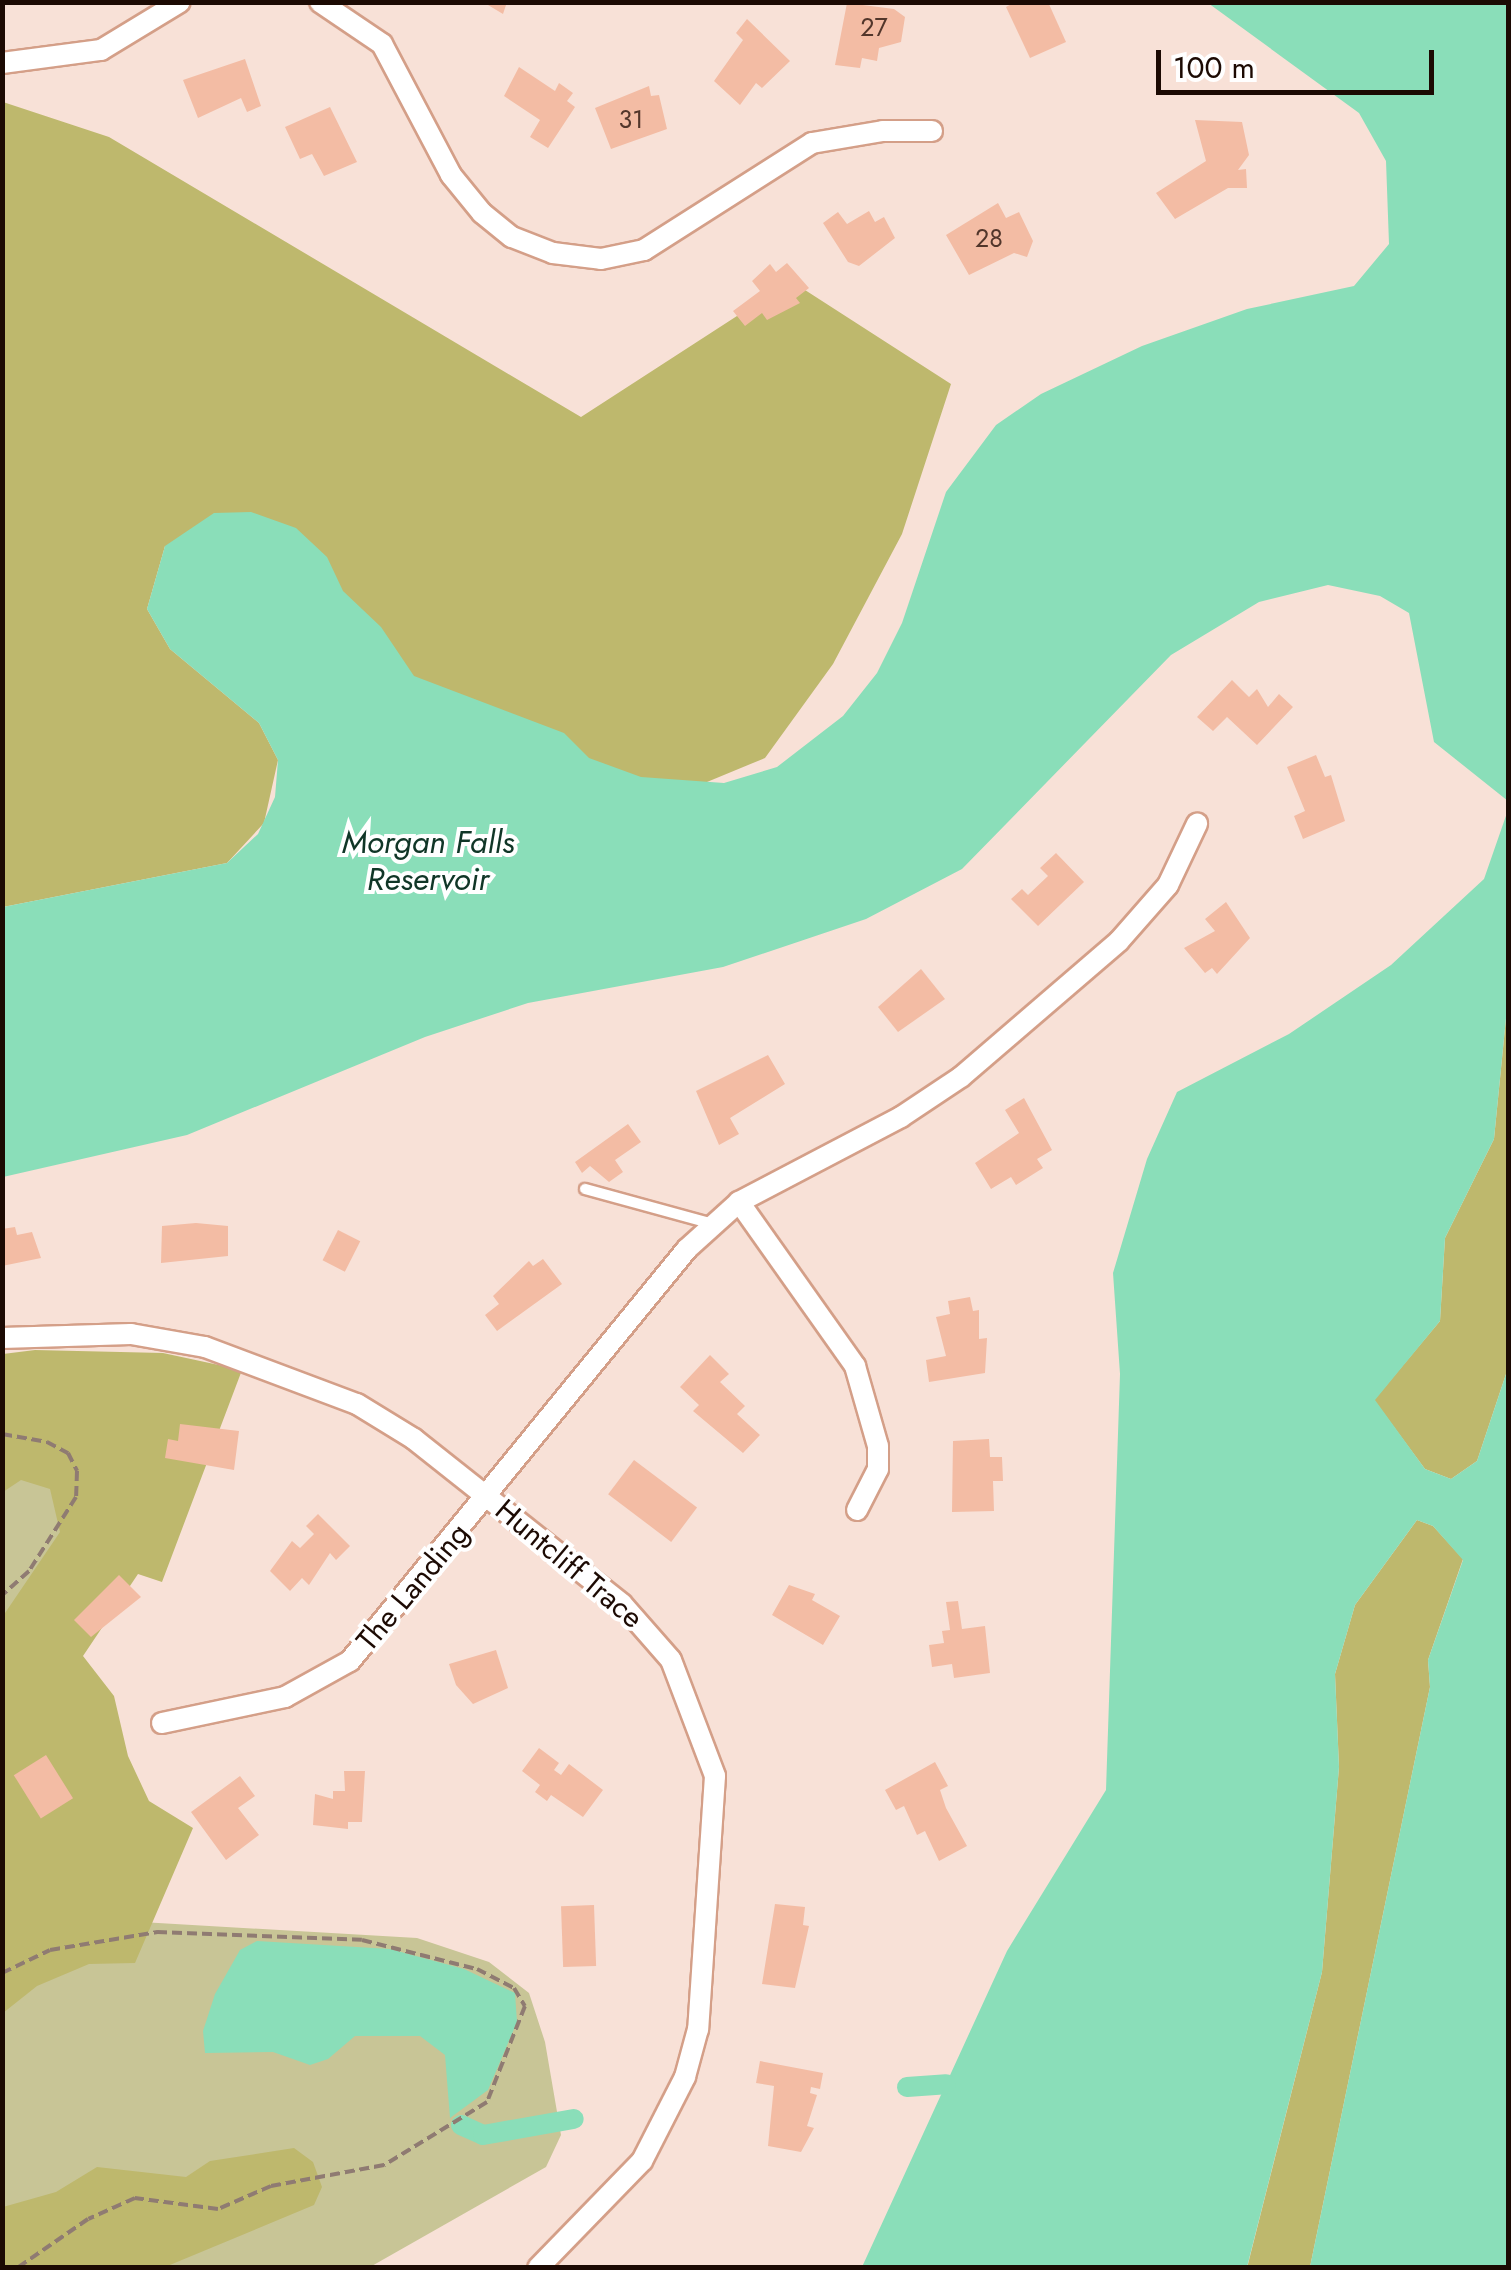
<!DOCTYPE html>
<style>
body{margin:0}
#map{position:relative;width:1511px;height:2270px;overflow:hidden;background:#f8e1d7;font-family:Jost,sans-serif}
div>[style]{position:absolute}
.green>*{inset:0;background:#c8c596}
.forest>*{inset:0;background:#beb86d}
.water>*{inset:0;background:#8adeb9}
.canal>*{height:20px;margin:-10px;padding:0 10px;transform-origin:10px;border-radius:10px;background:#8adeb9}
.building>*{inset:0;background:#f3bca4;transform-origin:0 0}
.path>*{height:4px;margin-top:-2px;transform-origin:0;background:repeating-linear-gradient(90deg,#8f7b72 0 10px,transparent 0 15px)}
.roads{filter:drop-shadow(2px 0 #d49f88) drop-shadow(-2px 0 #d49f88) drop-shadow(0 2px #d49f88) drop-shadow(0 -2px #d49f88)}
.lane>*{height:10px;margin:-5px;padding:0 5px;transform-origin:5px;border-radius:5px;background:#fff}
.street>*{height:20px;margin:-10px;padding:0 10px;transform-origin:10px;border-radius:10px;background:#fff}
span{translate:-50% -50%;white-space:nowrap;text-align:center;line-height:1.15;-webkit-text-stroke:8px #fff;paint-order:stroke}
.number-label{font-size:25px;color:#52362b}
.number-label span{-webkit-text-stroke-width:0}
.street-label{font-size:30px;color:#1c0a03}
.water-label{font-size:32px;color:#103627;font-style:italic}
.frame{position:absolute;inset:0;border:5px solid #1c0a03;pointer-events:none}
.scale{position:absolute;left:1156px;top:50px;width:278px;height:45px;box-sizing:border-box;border:5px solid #1c0a03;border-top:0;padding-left:12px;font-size:30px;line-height:35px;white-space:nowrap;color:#1c0a03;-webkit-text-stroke:8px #fff;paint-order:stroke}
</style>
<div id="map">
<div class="green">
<div style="clip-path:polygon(3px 1421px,84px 1497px,3px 1696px)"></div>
<div style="clip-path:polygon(2px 1880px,141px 1922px,417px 1938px,489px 1962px,529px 1993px,545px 2042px,561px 2135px,546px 2167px,370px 2267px,3px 2267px)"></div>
</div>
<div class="forest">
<div style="clip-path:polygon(3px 102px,109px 137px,581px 417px,791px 281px,951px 384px,902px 534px,833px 664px,765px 758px,678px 794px,515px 741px,165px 546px,147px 609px,170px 649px,259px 723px,278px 760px,264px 823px,227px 863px,3px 907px)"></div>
<div style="clip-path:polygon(1508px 998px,1508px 1368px,1477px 1461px,1451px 1479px,1425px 1469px,1374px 1400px,1440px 1321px,1445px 1238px,1494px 1139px)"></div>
<div style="clip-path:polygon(35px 1350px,163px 1353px,242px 1370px,162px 1582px,138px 1574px,83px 1656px,114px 1696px,128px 1756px,149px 1801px,193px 1828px,135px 1963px,89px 1964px,37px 1986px,3px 2013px,3px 1616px,60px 1532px,50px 1489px,21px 1480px,3px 1492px,3px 1354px)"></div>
<div style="clip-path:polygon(1417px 1520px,1433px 1526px,1463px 1559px,1428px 1660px,1430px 1687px,1310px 2267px,1247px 2268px,1322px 1972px,1339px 1767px,1335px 1674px,1355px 1605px)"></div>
<div style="clip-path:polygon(294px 2148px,313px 2162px,322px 2187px,314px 2205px,165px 2267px,3px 2267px,3px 2207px,56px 2192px,97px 2167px,186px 2177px,210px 2161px)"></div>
</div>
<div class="water">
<div style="clip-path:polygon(1208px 3px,1508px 3px,1508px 801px,1434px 742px,1409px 613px,1380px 596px,1328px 585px,1259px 602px,1171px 655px,962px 869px,866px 919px,723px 967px,528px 1003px,425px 1037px,187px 1135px,3px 1177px,3px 907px,227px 863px,258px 834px,275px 797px,278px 760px,259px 723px,170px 649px,147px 609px,165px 546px,214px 513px,251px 512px,296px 528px,327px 557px,343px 591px,381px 627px,414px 676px,564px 733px,589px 758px,641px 777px,724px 783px,777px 767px,843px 716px,877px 673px,902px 623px,946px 492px,996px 425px,1041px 394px,1142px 346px,1247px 309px,1354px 286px,1389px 244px,1386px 161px,1359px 113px)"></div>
<div style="clip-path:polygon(1508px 810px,1508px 998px,1494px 1139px,1445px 1238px,1440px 1321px,1375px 1400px,1425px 1469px,1451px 1479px,1477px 1461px,1508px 1368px,1508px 2267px,1310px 2267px,1430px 1687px,1428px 1660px,1463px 1560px,1433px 1526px,1417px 1520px,1355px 1605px,1335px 1674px,1339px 1767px,1322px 1972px,1247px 2267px,862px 2267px,1007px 1951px,1106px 1790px,1120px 1374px,1113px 1273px,1147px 1159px,1177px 1092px,1289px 1034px,1391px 965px,1484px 879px)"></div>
<div style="clip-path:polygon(257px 1941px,390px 1949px,464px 1969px,515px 1993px,517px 2022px,488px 2090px,450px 2118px,445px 2055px,420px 2036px,355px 2036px,328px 2059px,310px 2065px,273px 2052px,205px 2053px,203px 2031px,215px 1994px,240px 1950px)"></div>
</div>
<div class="canal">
<div style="left:907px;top:2087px;width:39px;rotate:-4deg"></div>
<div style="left:461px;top:2125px;width:24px;rotate:24deg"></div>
<div style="left:483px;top:2135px;width:92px;rotate:-10deg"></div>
</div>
<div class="building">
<div style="clip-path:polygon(483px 2px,507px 2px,503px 14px)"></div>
<div style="clip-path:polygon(1015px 2px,1048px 2px,1066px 42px,1030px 58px,1006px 7px)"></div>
<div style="clip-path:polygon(847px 3px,894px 9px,905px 17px,901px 42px,879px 48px,877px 61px,862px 58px,860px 68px,835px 65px)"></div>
<div style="clip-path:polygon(747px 19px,790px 61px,762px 88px,756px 83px,740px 105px,714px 81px,743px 40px,736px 33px)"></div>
<div style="clip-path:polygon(245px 59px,261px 106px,247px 112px,241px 98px,198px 118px,183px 80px)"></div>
<div style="clip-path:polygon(519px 67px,555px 91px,559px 83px,573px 93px,567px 101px,575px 107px,548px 148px,530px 137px,540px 120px,504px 96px)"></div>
<div style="clip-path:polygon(649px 86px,651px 96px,659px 95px,667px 129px,611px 149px,595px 108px)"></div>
<div style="clip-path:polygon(330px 107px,357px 162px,324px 176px,312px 154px,300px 159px,285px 127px)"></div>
<div style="clip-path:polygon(1195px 120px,1242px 122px,1249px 155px,1238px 170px,1246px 169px,1247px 188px,1228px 188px,1175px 219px,1156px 193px,1206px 161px)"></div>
<div style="clip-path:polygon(998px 203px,1006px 218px,1019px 212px,1033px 241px,1027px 257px,1014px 253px,969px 275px,946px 235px)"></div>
<div style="clip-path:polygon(869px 211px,875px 222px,884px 217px,895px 238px,859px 266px,848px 262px,823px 223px,838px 212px,847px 224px)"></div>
<div style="clip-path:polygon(787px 263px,809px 288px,796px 298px,800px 303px,767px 320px,762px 313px,745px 326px,733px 311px,760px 291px,752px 281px,770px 264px,776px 272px)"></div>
<div style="clip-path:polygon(1232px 680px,1249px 697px,1257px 689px,1268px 707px,1279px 694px,1293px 707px,1257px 745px,1227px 717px,1213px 731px,1197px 717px)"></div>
<div style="clip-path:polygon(1316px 755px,1325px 777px,1331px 775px,1345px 821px,1303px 839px,1294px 816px,1305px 811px,1287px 767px)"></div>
<div style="clip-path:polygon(1056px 853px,1084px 882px,1038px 926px,1011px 899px,1022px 889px,1028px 895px,1048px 876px,1040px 868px)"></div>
<div style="clip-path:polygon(1226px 902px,1250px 938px,1217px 974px,1212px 968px,1205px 973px,1184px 948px,1215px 931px,1205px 919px)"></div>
<div style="clip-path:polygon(921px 969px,945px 999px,898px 1032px,878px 1007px)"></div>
<div style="clip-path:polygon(768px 1055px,785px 1084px,730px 1118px,739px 1134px,719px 1145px,696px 1091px)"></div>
<div style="clip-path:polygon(1024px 1098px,1052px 1150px,1037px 1159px,1043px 1168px,1016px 1185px,1011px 1177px,991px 1189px,975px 1163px,1019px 1133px,1005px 1110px)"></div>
<div style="clip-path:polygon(628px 1124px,641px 1142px,615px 1160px,623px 1172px,609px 1182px,590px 1166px,582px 1173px,575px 1162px)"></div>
<div style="clip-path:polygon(196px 1223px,228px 1226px,228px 1256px,161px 1263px,162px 1226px)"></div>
<div style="clip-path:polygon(15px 1227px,17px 1235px,32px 1232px,41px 1258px,2px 1266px,2px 1229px)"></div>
<div style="left:338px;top:1230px;width:25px;height:34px;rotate:27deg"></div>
<div style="clip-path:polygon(543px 1259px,562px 1284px,497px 1331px,485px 1315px,499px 1304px,493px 1296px,529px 1261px,533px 1266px)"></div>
<div style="clip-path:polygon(970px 1297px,973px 1311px,979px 1310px,979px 1339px,987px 1338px,985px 1373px,929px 1382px,926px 1360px,946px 1356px,936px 1317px,950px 1314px,948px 1301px)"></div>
<div style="clip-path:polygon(710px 1355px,729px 1374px,720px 1382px,745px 1406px,737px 1414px,760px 1435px,743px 1453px,693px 1411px,699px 1405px,680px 1387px)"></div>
<div style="clip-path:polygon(180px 1424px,239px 1431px,234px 1470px,165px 1458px,168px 1439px,178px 1441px)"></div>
<div style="clip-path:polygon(989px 1439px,990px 1457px,1002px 1457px,1003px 1481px,993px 1481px,994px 1511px,952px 1512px,953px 1441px)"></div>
<div style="left:634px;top:1460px;width:79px;height:43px;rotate:37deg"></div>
<div style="clip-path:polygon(318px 1514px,350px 1546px,336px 1560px,330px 1553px,309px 1585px,302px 1578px,290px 1591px,270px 1571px,292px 1541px,300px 1548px,314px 1534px,306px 1526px)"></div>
<div style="clip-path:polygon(119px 1575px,141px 1597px,91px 1637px,74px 1620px)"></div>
<div style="clip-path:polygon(789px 1585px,815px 1594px,812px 1600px,840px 1616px,823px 1645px,772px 1615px)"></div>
<div style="clip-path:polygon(958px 1601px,962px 1629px,985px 1626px,990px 1673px,954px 1678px,952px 1664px,932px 1667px,929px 1645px,944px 1643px,942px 1631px,950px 1630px,946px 1602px)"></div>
<div style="clip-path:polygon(496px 1650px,508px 1688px,473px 1704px,456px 1685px,449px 1664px)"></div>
<div style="clip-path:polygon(539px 1748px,559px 1763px,554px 1770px,561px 1775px,569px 1764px,603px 1790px,583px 1817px,551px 1795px,547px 1801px,535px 1792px,540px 1785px,522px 1771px)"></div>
<div style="left:46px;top:1755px;width:51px;height:38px;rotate:58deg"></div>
<div style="clip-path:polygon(935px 1762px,948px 1786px,940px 1790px,946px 1808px,967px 1846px,939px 1861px,925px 1831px,917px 1835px,904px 1806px,896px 1810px,885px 1790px)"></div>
<div style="clip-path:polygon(344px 1771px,365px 1771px,362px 1822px,348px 1822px,348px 1829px,313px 1825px,315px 1794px,333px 1799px,333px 1791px,345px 1791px)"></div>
<div style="clip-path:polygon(240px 1776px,255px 1796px,238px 1808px,259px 1835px,226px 1860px,191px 1812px)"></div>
<div style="clip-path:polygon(775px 1904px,805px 1907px,803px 1925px,809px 1926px,795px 1988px,762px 1984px)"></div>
<div style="left:594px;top:1905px;width:61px;height:33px;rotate:88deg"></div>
<div style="clip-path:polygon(760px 2061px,823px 2073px,820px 2089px,811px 2087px,810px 2093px,817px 2095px,807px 2126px,814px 2128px,801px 2152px,768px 2146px,774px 2086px,756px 2083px)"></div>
</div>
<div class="path">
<div style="left:2px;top:1434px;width:46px;rotate:10.1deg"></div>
<div style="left:47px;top:1442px;width:24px;rotate:28deg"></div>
<div style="left:68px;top:1453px;width:20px;rotate:63deg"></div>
<div style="left:77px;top:1471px;width:26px;rotate:92deg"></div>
<div style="left:76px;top:1497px;width:88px;rotate:122.4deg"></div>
<div style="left:29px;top:1571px;width:36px;rotate:138deg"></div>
<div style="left:2px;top:1973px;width:53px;rotate:-25.6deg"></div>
<div style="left:50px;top:1950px;width:109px;rotate:-9.5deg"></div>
<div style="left:157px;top:1932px;width:205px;rotate:2.2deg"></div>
<div style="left:362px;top:1940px;width:119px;rotate:14.2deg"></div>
<div style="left:477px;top:1969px;width:42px;rotate:27.2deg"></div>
<div style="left:514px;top:1988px;width:21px;rotate:59deg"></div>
<div style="left:525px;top:2006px;width:103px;rotate:111.6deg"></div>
<div style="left:487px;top:2102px;width:121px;rotate:148.5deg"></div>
<div style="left:384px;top:2165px;width:115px;rotate:169.5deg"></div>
<div style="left:271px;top:2186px;width:58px;rotate:156.5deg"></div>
<div style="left:218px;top:2209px;width:84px;rotate:-172.5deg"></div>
<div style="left:135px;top:2198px;width:51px;rotate:155.9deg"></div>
<div style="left:88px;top:2219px;width:86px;rotate:145.4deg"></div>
</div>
<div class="roads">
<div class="lane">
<div style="left:585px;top:1189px;width:133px;rotate:15.3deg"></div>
</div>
<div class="street">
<div style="left:320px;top:2px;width:75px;rotate:34.1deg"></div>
<div style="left:382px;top:44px;width:148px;rotate:62.2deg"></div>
<div style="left:451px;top:175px;width:49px;rotate:50.8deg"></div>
<div style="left:482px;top:213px;width:38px;rotate:39deg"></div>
<div style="left:512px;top:237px;width:44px;rotate:21.3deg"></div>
<div style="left:553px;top:253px;width:48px;rotate:7.1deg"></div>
<div style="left:601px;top:259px;width:44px;rotate:-11.8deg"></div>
<div style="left:644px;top:250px;width:199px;rotate:-32.5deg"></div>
<div style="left:812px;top:143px;width:72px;rotate:-9.6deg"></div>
<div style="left:883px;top:131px;width:49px"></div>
<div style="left:2px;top:63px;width:100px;rotate:-7.5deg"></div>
<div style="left:101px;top:50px;width:92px;rotate:-31.3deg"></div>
<div style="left:739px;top:1202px;width:201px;rotate:54.7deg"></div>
<div style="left:855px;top:1366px;width:83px;rotate:74deg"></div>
<div style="left:878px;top:1446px;width:23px;rotate:90deg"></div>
<div style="left:878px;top:1469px;width:46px;rotate:117.1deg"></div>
<div style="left:2px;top:1338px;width:129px;rotate:-1.8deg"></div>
<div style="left:131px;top:1334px;width:75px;rotate:10deg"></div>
<div style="left:205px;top:1347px;width:162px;rotate:20.6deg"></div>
<div style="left:357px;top:1404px;width:67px;rotate:31.6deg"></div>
<div style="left:414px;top:1439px;width:265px;rotate:38.4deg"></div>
<div style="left:622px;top:1604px;width:74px;rotate:48.8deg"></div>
<div style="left:671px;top:1660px;width:124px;rotate:69.2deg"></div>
<div style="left:715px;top:1776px;width:254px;rotate:93.8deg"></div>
<div style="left:698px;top:2029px;width:50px;rotate:105.2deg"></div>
<div style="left:685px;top:2077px;width:94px;rotate:117.1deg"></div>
<div style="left:642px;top:2161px;width:149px;rotate:134.2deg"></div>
<div style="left:162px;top:1723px;width:126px;rotate:-11.9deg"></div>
<div style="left:285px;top:1697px;width:74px;rotate:-29deg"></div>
<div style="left:350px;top:1661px;width:532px;rotate:-50.72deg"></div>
<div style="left:687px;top:1249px;width:70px;rotate:-42.1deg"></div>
<div style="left:739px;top:1202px;width:183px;rotate:-27.7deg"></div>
<div style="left:901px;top:1117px;width:72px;rotate:-33.7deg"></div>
<div style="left:961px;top:1077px;width:208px;rotate:-40.7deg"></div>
<div style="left:1119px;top:941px;width:74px;rotate:-48.8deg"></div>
<div style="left:1168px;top:885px;width:68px;rotate:-64.6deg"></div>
</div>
</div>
<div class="number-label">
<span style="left:874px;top:27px">27</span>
<span style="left:631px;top:119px">31</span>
<span style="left:989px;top:238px">28</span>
</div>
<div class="street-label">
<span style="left:569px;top:1564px;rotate:40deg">Huntcliff Trace</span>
<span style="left:413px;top:1587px;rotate:-50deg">The Landing</span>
</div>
<div class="water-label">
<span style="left:428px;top:861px">Morgan Falls<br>Reservoir</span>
</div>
<div class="frame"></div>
<div class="scale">100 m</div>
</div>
